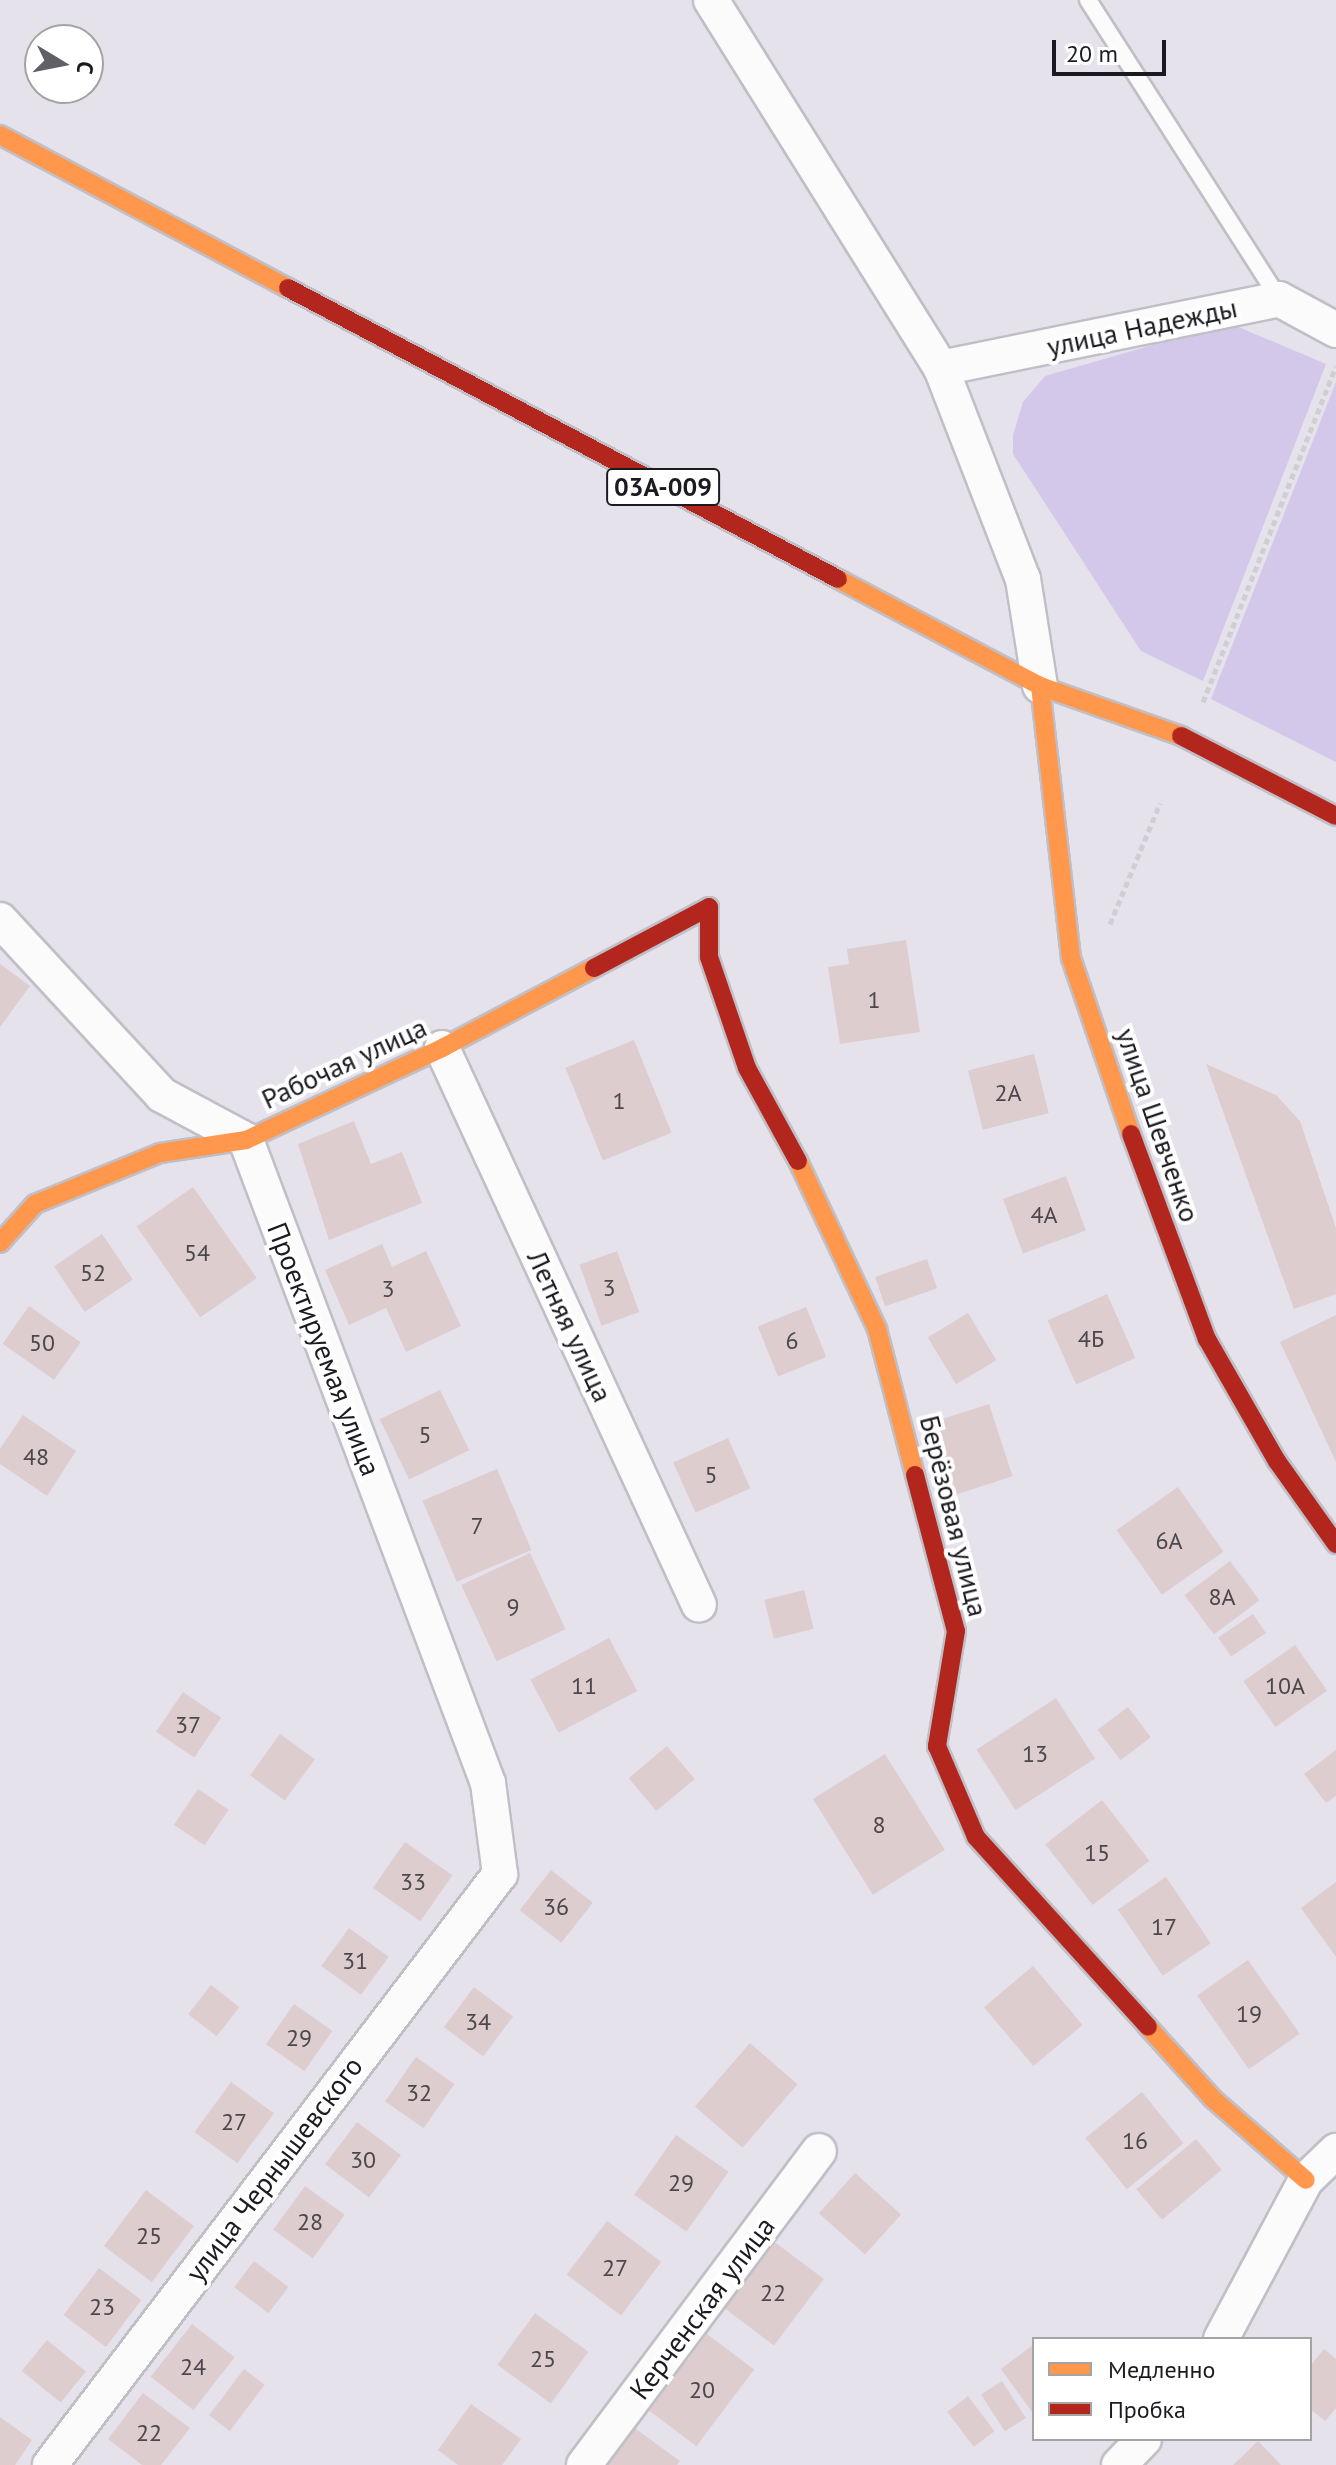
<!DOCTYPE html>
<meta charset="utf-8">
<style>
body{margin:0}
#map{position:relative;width:1336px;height:2465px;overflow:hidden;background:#e5e2ec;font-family:"PT Sans",sans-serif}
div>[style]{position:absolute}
.green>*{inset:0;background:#d3c8e9}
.building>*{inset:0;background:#ddcdcf;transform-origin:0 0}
.path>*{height:5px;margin-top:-2.5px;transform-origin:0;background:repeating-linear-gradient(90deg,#cfced1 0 6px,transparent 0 10px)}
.roads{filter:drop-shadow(2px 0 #c1bfc6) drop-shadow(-2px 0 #c1bfc6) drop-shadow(0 2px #c1bfc6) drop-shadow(0 -2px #c1bfc6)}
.lane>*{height:16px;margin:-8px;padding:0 8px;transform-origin:8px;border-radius:8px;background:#fbfbfc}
.street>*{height:34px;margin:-17px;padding:0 17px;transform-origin:17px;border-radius:17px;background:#fbfbfc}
.slow>*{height:18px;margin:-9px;padding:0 9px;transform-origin:9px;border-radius:9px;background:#ff974d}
.jam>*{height:18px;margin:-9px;padding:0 9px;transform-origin:9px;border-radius:9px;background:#b3261e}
span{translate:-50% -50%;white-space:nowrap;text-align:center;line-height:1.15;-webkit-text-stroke:8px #fff;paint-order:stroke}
.number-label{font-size:24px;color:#4c474c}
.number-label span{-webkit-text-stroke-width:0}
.shield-label span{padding:2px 6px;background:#fff;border:2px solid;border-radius:6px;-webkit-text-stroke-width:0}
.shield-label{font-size:26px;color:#1c1a20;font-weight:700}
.street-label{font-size:28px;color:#1c1a20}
.legend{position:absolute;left:1032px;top:2337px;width:280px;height:104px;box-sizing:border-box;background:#fff;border:2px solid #a4a3a6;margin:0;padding:10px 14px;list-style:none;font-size:24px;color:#1c1a20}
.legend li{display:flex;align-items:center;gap:16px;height:40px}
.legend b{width:40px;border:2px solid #a4a3a6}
.north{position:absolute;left:24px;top:24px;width:80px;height:80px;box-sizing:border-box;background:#fff;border:2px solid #a4a3a6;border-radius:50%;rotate:100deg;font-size:22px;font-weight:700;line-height:32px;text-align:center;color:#1c1a20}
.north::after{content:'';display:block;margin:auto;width:28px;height:36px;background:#626067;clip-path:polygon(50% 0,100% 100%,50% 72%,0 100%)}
.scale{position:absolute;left:1052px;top:40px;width:114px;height:36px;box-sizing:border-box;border:4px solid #1c1a20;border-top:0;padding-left:10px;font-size:24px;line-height:28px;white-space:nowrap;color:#1c1a20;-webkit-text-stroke:6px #fff;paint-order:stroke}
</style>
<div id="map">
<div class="green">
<div style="clip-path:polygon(1236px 326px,1326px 364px,1203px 681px,1141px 651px,1013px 454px,1013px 435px,1023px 402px,1045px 376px,1215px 327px)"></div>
<div style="clip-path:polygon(1336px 382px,1336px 762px,1211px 699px)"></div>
</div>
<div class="building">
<div style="clip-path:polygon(906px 940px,920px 1032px,840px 1044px,828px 967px,849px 964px,847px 949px)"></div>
<div style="clip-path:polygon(0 964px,30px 986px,0 1027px)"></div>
<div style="left:634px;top:1040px;width:100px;height:74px;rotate:68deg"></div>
<div style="left:1034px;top:1054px;width:61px;height:68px;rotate:76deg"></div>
<div style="clip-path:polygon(1206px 1064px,1276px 1095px,1300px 1121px,1336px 1228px,1336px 1294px,1294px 1309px)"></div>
<div style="clip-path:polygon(354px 1121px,371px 1164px,402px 1152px,422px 1203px,329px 1240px,298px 1144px)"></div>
<div style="left:1066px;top:1176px;width:58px;height:67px;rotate:70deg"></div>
<div style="left:193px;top:1187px;width:111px;height:69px;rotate:55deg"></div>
<div style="left:102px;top:1234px;width:55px;height:58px;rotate:56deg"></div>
<div style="clip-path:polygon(382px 1244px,392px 1267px,426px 1251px,461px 1326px,406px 1352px,386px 1308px,349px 1325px,325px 1270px)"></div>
<div style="left:617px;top:1251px;width:65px;height:40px;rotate:70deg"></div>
<div style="left:927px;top:1259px;width:31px;height:55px;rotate:71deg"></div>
<div style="left:1107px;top:1294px;width:70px;height:65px;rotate:66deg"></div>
<div style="left:29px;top:1306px;width:63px;height:46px;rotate:35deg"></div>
<div style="left:806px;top:1307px;width:54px;height:52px;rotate:68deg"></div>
<div style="left:968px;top:1313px;width:55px;height:47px;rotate:59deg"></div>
<div style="clip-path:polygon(1336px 1315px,1336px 1462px,1280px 1342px)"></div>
<div style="left:440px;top:1390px;width:67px;height:67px;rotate:64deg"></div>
<div style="left:989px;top:1404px;width:76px;height:65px;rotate:72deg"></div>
<div style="clip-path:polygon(23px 1415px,76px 1451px,47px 1496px,0 1464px,0 1449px)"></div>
<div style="left:728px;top:1438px;width:55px;height:60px;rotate:66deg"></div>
<div style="left:497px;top:1469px;width:88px;height:81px;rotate:67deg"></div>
<div style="left:1178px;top:1487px;width:79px;height:75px;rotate:55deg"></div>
<div style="left:530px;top:1553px;width:84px;height:76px;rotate:65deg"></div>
<div style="left:1230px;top:1561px;width:49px;height:57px;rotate:53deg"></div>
<div style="left:804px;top:1590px;width:40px;height:41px;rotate:76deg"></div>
<div style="left:1253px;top:1614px;width:23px;height:42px;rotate:56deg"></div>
<div style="left:609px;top:1638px;width:60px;height:89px;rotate:62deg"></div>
<div style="left:1295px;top:1645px;width:56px;height:63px;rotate:55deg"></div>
<div style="left:183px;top:1692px;width:46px;height:48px;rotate:34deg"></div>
<div style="left:1056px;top:1698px;width:72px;height:95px;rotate:57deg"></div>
<div style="left:1128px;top:1707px;width:38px;height:38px;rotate:53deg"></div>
<div style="left:280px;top:1734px;width:43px;height:51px;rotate:36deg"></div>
<div style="left:667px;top:1746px;width:43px;height:50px;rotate:50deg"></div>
<div style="clip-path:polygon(1336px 1750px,1336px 1796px,1326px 1803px,1304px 1774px)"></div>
<div style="left:885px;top:1754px;width:113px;height:85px;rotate:58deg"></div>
<div style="left:198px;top:1789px;width:37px;height:43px;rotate:34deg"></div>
<div style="left:1102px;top:1800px;width:77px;height:72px;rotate:52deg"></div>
<div style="left:405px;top:1842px;width:58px;height:56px;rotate:35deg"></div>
<div style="left:551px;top:1870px;width:53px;height:51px;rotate:38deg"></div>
<div style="left:1166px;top:1877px;width:80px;height:58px;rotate:56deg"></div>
<div style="clip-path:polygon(1336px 1882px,1336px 1957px,1301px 1908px)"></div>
<div style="left:349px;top:1928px;width:49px;height:47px;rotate:36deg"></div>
<div style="left:1248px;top:1960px;width:90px;height:62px;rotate:55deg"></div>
<div style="left:1033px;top:1966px;width:77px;height:64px;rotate:50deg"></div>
<div style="left:211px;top:1985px;width:36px;height:37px;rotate:38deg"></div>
<div style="left:474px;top:1987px;width:49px;height:50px;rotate:37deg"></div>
<div style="left:294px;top:2004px;width:47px;height:49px;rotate:35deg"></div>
<div style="left:750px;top:2043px;width:63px;height:84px;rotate:41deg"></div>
<div style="left:416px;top:2057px;width:47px;height:54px;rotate:35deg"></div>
<div style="left:231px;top:2082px;width:53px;height:62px;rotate:36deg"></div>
<div style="left:1142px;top:2092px;width:66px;height:73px;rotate:51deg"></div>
<div style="left:357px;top:2122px;width:55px;height:53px;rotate:37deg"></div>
<div style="left:676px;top:2135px;width:64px;height:73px;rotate:35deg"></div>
<div style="left:1196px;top:2139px;width:40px;height:78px;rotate:50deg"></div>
<div style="left:855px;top:2173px;width:62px;height:54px;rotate:42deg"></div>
<div style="left:305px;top:2186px;width:49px;height:54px;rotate:36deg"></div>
<div style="left:146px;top:2190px;width:60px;height:70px;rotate:37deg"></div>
<div style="left:607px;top:2221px;width:68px;height:67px;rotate:37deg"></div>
<div style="left:772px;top:2240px;width:65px;height:83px;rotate:37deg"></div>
<div style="left:254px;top:2261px;width:43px;height:33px;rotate:37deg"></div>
<div style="left:99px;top:2268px;width:53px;height:59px;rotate:37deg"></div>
<div style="left:535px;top:2313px;width:66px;height:64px;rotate:36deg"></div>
<div style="left:192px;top:2324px;width:54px;height:67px;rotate:38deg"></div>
<div style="left:707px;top:2334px;width:59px;height:96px;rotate:37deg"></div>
<div style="left:47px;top:2340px;width:50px;height:40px;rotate:39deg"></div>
<div style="clip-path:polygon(1034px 2344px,1034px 2415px,1001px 2369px)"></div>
<div style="clip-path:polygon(1324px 2349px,1336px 2359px,1336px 2408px,1325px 2421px,1310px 2409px,1310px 2366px)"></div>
<div style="left:244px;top:2369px;width:26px;height:58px;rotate:37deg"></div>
<div style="left:1002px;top:2381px;width:44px;height:25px;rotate:57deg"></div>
<div style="clip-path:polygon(143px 2393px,190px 2428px,161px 2465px,142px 2465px,108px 2439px)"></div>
<div style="left:968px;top:2396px;width:44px;height:26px;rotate:53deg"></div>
<div style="clip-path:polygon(471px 2404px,521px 2439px,502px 2465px,458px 2465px,438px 2450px)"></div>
<div style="clip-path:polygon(0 2417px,32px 2440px,15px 2465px,0 2465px)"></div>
<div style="clip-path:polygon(633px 2427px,680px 2461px,677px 2465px,605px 2465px)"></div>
<div style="clip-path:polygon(1258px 2441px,1281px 2465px,1233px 2465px)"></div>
</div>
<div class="path">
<div style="left:1203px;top:702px;width:361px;rotate:-68.4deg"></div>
<div style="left:1110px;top:924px;width:131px;rotate:-67.5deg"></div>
</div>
<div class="roads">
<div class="lane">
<div style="left:1088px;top:0;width:355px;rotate:57.4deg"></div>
</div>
<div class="street">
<div style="left:711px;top:0;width:434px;rotate:58deg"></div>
<div style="left:941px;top:368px;width:226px;rotate:68.8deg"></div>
<div style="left:1023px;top:579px;width:108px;rotate:81deg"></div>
<div style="left:941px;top:368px;width:345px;rotate:-11.5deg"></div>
<div style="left:1279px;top:299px;width:65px;rotate:28.5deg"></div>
<div style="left:0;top:920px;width:238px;rotate:47.2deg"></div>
<div style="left:162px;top:1095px;width:95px;rotate:28.2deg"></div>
<div style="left:246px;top:1140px;width:687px;rotate:69.38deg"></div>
<div style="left:488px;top:1783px;width:92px;rotate:82.5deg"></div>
<div style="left:500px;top:1874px;width:743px;rotate:127.29deg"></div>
<div style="left:442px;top:1048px;width:613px;rotate:65.23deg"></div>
<div style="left:1221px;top:2339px;width:180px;rotate:-61.9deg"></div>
<div style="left:1306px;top:2180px;width:42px;rotate:-44deg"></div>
<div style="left:584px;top:2465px;width:392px;rotate:-53.2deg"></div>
<div style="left:1119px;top:2465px;width:36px;rotate:-46deg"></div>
</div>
<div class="slow">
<div style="left:0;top:135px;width:326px;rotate:28deg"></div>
<div style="left:838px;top:579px;width:229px;rotate:27.9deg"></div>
<div style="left:1040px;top:686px;width:150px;rotate:19.5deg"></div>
<div style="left:1040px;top:686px;width:274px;rotate:83.5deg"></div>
<div style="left:1071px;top:958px;width:186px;rotate:71.2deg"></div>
<div style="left:798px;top:1161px;width:186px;rotate:64.8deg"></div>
<div style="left:877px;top:1329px;width:151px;rotate:75.4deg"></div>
<div style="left:0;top:1243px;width:52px;rotate:-48.1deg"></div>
<div style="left:35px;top:1204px;width:135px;rotate:-22.2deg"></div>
<div style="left:160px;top:1153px;width:87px;rotate:-8.6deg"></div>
<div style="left:246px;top:1140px;width:217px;rotate:-25.1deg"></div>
<div style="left:442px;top:1048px;width:172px;rotate:-27.8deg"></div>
<div style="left:1148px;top:2027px;width:97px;rotate:47.9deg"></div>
<div style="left:1213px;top:2099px;width:123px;rotate:41.1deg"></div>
</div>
<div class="jam">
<div style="left:288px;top:288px;width:622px;rotate:27.88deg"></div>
<div style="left:1181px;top:736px;width:174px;rotate:27.3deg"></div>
<div style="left:594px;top:968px;width:130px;rotate:-27.9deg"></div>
<div style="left:709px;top:907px;width:50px;rotate:90deg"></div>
<div style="left:709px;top:957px;width:117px;rotate:71.1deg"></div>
<div style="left:747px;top:1068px;width:106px;rotate:61.3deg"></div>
<div style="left:1131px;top:1134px;width:219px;rotate:69.7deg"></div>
<div style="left:1207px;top:1339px;width:141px;rotate:60.2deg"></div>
<div style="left:1277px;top:1461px;width:102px;rotate:54.6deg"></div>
<div style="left:915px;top:1475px;width:161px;rotate:75.3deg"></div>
<div style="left:956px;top:1631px;width:117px;rotate:99.4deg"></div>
<div style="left:937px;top:1746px;width:99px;rotate:66.8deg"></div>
<div style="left:976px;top:1837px;width:256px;rotate:47.8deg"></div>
</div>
</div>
<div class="number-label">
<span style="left:874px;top:1000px">1</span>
<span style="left:1008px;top:1093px">2А</span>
<span style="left:619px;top:1101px">1</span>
<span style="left:1044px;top:1215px">4А</span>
<span style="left:197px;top:1253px">54</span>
<span style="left:93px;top:1273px">52</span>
<span style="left:609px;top:1288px">3</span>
<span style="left:388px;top:1289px">3</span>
<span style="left:1091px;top:1339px">4Б</span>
<span style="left:792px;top:1341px">6</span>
<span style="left:42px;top:1343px">50</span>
<span style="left:425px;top:1435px">5</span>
<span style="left:36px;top:1457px">48</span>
<span style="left:711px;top:1475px">5</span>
<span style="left:477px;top:1526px">7</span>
<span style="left:1169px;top:1541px">6А</span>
<span style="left:1222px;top:1597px">8А</span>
<span style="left:513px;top:1607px">9</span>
<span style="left:584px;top:1686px">11</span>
<span style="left:1285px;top:1686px">10А</span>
<span style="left:188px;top:1725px">37</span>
<span style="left:1035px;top:1754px">13</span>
<span style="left:879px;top:1825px">8</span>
<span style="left:1097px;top:1853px">15</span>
<span style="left:413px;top:1882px">33</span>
<span style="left:556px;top:1907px">36</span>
<span style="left:1164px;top:1927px">17</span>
<span style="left:355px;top:1961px">31</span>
<span style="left:1249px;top:2014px">19</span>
<span style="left:478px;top:2022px">34</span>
<span style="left:299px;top:2038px">29</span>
<span style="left:419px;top:2093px">32</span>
<span style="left:234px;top:2122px">27</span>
<span style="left:1135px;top:2141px">16</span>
<span style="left:363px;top:2160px">30</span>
<span style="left:681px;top:2183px">29</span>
<span style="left:310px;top:2222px">28</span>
<span style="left:149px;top:2236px">25</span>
<span style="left:615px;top:2268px">27</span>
<span style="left:773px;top:2293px">22</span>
<span style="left:102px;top:2307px">23</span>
<span style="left:543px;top:2359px">25</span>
<span style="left:193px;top:2367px">24</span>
<span style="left:702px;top:2390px">20</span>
<span style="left:149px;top:2433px">22</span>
</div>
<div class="shield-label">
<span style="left:663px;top:487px">03А-009</span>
</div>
<div class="street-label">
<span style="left:1142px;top:327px;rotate:-12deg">улица Надежды</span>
<span style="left:344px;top:1063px;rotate:-25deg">Рабочая улица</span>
<span style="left:1158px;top:1125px;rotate:71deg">улица Шевченко</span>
<span style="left:570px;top:1326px;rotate:65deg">Летняя улица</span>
<span style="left:324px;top:1349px;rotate:69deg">Проектируемая улица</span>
<span style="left:954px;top:1516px;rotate:76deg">Берёзовая улица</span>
<span style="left:274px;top:2169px;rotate:-53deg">улица Чернышевского</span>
<span style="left:702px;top:2308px;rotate:-53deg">Керченская улица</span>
</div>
<ul class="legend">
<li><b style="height:10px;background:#ff974d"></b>Медленно</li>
<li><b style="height:10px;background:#b3261e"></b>Пробка</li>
</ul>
<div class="north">С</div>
<div class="scale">20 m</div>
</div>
